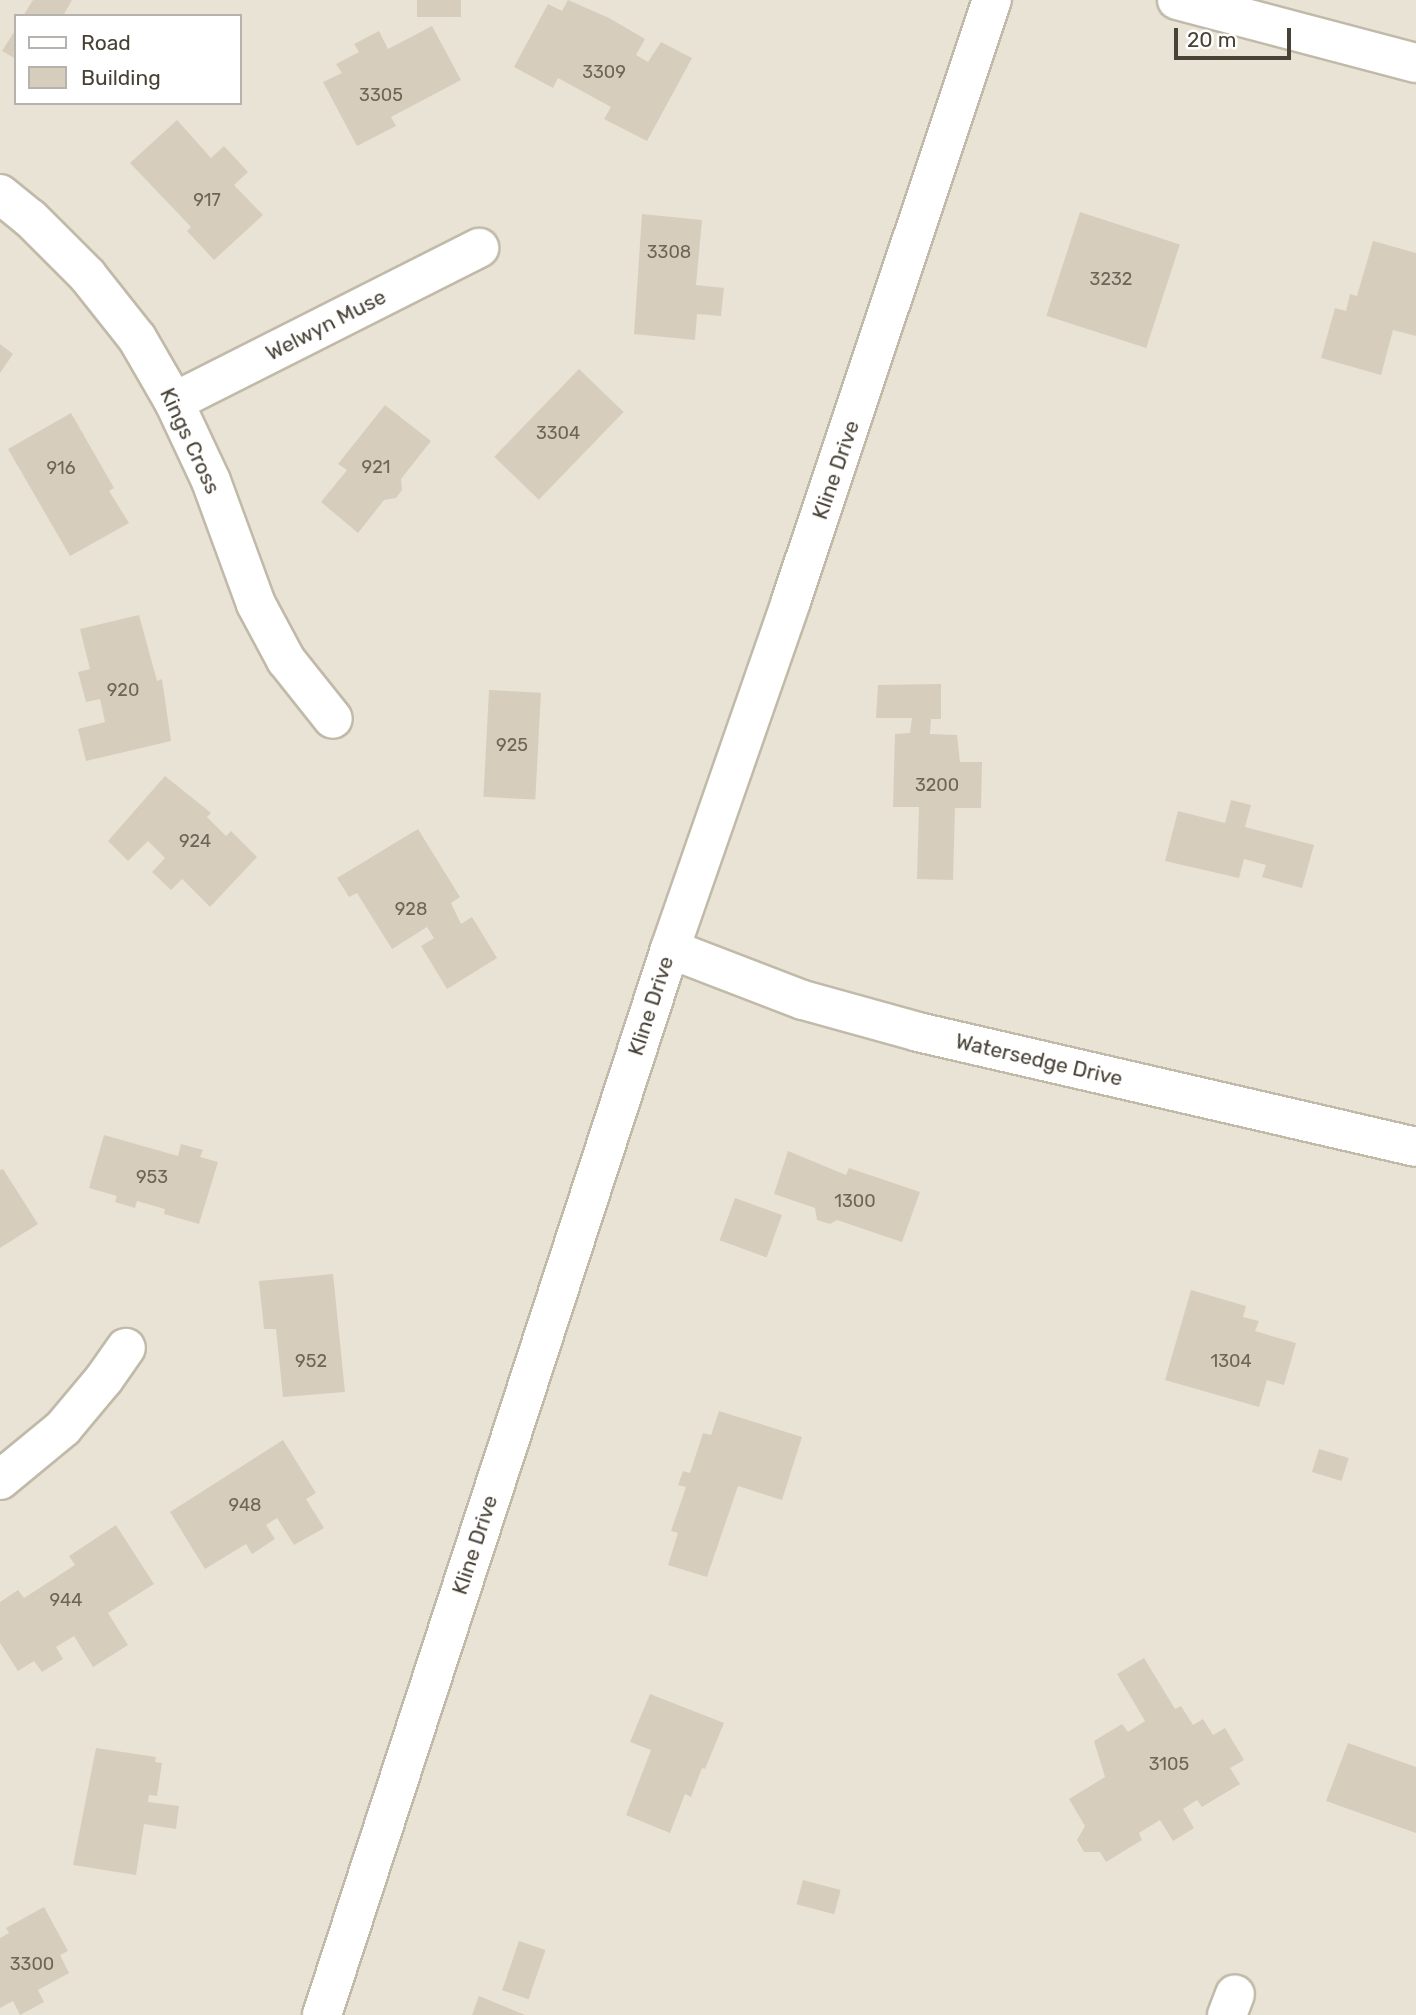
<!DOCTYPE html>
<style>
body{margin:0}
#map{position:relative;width:1416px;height:2015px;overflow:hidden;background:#f4f1e7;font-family:Rubik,sans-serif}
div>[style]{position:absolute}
.residential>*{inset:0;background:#e9e3d5}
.building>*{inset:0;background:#d7cdbc;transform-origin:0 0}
.roads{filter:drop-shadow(2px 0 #c1baa9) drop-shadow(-2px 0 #c1baa9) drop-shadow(0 2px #c1baa9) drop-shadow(0 -2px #c1baa9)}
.minor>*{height:38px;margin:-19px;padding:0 19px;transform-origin:19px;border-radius:19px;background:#fff}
span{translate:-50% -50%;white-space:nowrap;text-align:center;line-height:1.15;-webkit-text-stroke:5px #fff;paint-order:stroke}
.number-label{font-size:18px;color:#6c6558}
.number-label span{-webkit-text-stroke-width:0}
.street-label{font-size:21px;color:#484236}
.legend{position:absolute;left:14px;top:14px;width:228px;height:91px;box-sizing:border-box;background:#fff;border:2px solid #b6b3af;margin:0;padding:9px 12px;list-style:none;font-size:21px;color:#484236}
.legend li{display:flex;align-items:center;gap:14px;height:35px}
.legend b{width:35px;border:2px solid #b6b3af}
.scale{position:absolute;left:1174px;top:28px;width:117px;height:32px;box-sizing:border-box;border:4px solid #484236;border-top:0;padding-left:9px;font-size:21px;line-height:24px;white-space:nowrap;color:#484236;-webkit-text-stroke:5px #fff;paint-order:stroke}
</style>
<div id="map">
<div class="residential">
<div style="clip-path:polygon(evenodd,0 0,1416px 0,1416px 2015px,0 2015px,0 0,16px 16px,240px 16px,240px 103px,16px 103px,16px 16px)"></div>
</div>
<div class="building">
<div style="clip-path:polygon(33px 0,72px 0,63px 16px,23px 16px)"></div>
<div style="left:417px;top:0;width:44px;height:17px"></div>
<div style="clip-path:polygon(568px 0,609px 18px,645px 39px,636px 55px,648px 62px,661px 42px,692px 58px,647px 141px,604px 119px,611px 107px,558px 78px,553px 88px,514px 67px,548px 4px,562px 11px)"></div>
<div style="clip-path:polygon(432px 26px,461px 80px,391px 117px,396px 126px,357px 146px,323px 82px,342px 73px,336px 64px,359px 52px,354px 44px,379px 31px,388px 49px)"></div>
<div style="clip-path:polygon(16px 29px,16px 59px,2px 51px)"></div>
<div style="clip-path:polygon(177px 120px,211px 158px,224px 146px,248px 172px,234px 185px,263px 215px,214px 260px,187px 231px,191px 227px,130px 163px)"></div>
<div style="left:1080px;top:212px;width:105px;height:109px;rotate:18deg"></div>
<div style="clip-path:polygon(642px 214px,702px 220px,696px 285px,724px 288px,721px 316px,697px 314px,695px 340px,634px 334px)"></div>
<div style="clip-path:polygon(1373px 241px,1416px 253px,1416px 336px,1393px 330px,1381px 375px,1321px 358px,1335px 308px,1346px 311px,1350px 294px,1357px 296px)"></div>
<div style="clip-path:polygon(0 344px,13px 354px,0 373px)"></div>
<div style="left:579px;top:369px;width:62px;height:122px;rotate:44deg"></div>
<div style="clip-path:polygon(385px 405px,431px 441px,401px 479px,402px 490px,396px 498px,384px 500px,358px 533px,321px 502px,347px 470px,338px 464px)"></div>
<div style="clip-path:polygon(71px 413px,114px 488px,109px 491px,129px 523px,70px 556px,8px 449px)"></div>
<div style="clip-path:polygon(139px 615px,157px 681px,162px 679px,171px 741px,86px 761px,78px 729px,105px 722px,100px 699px,86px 702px,78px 672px,90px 669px,80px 629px)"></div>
<div style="clip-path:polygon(941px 684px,941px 719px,931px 719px,930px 734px,957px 735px,960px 762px,982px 762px,981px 808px,955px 808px,953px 880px,917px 879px,919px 807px,893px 807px,895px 734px,910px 733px,912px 718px,876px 718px,878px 685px)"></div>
<div style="left:489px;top:690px;width:52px;height:107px;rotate:3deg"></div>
<div style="clip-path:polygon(165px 776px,211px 813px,207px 817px,226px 836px,231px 831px,257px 857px,210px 907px,182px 879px,171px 890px,152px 872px,165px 858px,148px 841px,128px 861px,108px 841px)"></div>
<div style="clip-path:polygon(1231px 800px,1251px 805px,1245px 827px,1314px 845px,1302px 888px,1262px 877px,1266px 865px,1244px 859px,1239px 878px,1165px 861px,1178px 811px,1225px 823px)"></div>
<div style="clip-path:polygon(418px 829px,460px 897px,451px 903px,461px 924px,472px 917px,497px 958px,447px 989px,421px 946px,434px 938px,427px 927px,392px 949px,357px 893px,349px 897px,337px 878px)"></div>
<div style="clip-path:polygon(104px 1135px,178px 1156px,181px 1144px,203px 1150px,200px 1157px,218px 1162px,199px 1224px,164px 1214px,165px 1209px,137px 1201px,135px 1208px,115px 1202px,117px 1196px,89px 1188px)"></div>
<div style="clip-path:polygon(788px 1151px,846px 1175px,849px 1168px,920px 1192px,902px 1242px,837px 1220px,830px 1224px,817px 1220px,815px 1208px,774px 1194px)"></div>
<div style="clip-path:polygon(3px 1169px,38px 1224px,0 1248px,0 1170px)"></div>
<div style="left:735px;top:1198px;width:50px;height:45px;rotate:20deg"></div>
<div style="clip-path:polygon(333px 1274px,345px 1392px,283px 1397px,276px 1329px,264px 1329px,259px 1281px)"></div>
<div style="clip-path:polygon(1191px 1290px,1246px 1306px,1243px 1317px,1259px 1321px,1255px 1331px,1296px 1343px,1284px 1385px,1267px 1380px,1259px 1407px,1165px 1380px)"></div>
<div style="clip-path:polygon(719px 1411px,802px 1437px,782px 1500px,738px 1486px,707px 1577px,668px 1565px,678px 1533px,671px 1531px,686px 1487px,678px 1485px,683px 1471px,690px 1473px,703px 1433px,711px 1435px)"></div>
<div style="clip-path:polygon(283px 1440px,316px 1493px,306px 1499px,324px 1528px,294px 1545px,277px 1518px,266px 1525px,275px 1539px,252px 1554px,246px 1544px,205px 1569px,170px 1512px)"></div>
<div style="left:1319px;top:1449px;width:31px;height:24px;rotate:17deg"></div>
<div style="clip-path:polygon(116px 1525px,154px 1584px,108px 1613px,128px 1645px,93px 1667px,74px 1636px,56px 1647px,63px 1659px,42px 1672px,34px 1661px,18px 1671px,0 1643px,0 1602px,18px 1590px,24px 1598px,75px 1565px,69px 1556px)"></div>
<div style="clip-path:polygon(1144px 1658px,1175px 1709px,1181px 1706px,1193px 1725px,1203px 1719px,1213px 1735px,1225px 1728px,1244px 1760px,1230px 1768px,1240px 1784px,1202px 1807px,1197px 1800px,1183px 1809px,1194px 1828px,1173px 1841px,1160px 1820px,1139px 1833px,1142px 1840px,1106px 1862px,1100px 1852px,1084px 1852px,1077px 1840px,1085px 1826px,1069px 1799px,1105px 1777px,1094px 1741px,1122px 1724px,1128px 1732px,1145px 1721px,1117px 1674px)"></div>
<div style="clip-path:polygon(650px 1694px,724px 1723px,705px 1769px,702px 1768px,691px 1797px,685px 1794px,670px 1833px,626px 1815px,651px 1750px,630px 1742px)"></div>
<div style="clip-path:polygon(1348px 1743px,1416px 1767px,1416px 1833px,1326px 1801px)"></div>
<div style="clip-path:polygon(96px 1748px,156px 1757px,155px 1762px,162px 1763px,157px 1796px,149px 1795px,148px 1802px,179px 1806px,176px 1829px,144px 1824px,136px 1875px,73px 1865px)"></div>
<div style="left:803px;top:1880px;width:39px;height:25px;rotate:15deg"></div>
<div style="clip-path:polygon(44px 1907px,68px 1951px,60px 1955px,69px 1973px,38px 1990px,44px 2002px,20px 2015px,13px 2001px,0 2008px,0 1938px,9px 1933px,6px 1928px)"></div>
<div style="left:519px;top:1941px;width:28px;height:52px;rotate:19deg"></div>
<div style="clip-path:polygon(479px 1996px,525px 2015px,472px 2015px)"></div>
</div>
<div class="roads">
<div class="minor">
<div style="left:1177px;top:0;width:247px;rotate:14.8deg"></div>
<div style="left:0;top:194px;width:38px;rotate:39deg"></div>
<div style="left:30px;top:218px;width:81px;rotate:45deg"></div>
<div style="left:87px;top:275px;width:80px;rotate:51.6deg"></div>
<div style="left:137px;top:338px;width:74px;rotate:60deg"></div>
<div style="left:174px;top:402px;width:87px;rotate:64.9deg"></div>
<div style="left:211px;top:481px;width:131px;rotate:69.9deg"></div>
<div style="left:256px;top:604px;width:64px;rotate:61.8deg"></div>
<div style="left:286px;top:660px;width:75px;rotate:51.5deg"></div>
<div style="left:174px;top:402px;width:342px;rotate:-26.8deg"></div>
<div style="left:670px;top:949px;width:142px;rotate:21deg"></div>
<div style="left:803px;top:1000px;width:119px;rotate:15.5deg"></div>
<div style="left:918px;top:1032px;width:511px;rotate:13deg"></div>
<div style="left:0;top:1480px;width:82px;rotate:-39.5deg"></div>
<div style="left:63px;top:1428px;width:64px;rotate:-50.1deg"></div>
<div style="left:104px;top:1379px;width:38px;rotate:-55deg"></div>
<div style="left:322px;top:2015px;width:1121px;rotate:-71.92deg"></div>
<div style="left:670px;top:949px;width:368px;rotate:-70.8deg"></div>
<div style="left:791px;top:601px;width:634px;rotate:-71.51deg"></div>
<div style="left:1227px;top:2015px;width:22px;rotate:-69deg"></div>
</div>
</div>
<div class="number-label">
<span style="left:604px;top:72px">3309</span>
<span style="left:381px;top:95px">3305</span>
<span style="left:207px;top:200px">917</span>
<span style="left:669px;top:252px">3308</span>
<span style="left:1111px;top:279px">3232</span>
<span style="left:558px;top:433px">3304</span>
<span style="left:376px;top:467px">921</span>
<span style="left:61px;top:468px">916</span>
<span style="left:123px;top:690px">920</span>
<span style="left:512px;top:745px">925</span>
<span style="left:937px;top:785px">3200</span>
<span style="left:195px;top:841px">924</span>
<span style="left:411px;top:909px">928</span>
<span style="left:152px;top:1177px">953</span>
<span style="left:855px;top:1201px">1300</span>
<span style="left:311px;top:1361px">952</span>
<span style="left:1231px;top:1361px">1304</span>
<span style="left:245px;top:1505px">948</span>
<span style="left:66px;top:1600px">944</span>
<span style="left:1169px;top:1764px">3105</span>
<span style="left:32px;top:1964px">3300</span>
</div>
<div class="street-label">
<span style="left:326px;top:325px;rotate:-27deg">Welwyn Muse</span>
<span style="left:190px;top:441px;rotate:65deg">Kings Cross</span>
<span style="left:836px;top:470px;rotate:-71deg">Kline Drive</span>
<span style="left:651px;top:1006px;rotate:-72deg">Kline Drive</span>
<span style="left:1039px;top:1060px;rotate:13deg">Watersedge Drive</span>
<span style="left:475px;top:1545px;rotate:-72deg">Kline Drive</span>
</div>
<ul class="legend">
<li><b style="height:9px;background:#fff"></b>Road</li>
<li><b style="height:19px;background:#d7cdbc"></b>Building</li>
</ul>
<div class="scale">20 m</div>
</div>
